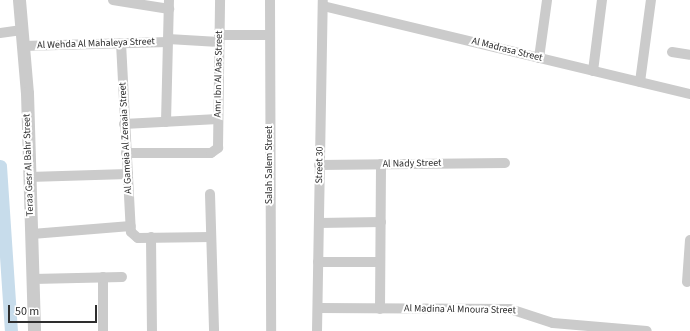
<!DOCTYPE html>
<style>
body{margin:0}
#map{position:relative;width:690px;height:331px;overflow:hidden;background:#fff;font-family:"Source Sans 3",sans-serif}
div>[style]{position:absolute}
.canal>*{height:13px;margin:-6.5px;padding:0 6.5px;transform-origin:6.5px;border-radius:6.5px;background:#c7dceb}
.minor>*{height:10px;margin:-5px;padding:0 5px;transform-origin:5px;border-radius:5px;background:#cbcbcb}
.tertiary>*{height:13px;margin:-6.5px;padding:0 6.5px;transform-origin:6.5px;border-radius:6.5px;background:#cbcbcb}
span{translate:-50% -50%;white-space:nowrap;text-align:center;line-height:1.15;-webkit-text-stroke:4px #fff;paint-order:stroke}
.street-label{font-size:10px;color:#2e2e2e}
.scale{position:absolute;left:8px;top:305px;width:89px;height:18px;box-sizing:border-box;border:2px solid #2e2e2e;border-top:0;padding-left:5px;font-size:12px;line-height:14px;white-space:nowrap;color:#2e2e2e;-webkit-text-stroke:3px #fff;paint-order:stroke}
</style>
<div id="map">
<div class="canal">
<div style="left:0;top:166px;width:165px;rotate:86.2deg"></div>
</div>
<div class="minor">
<div style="left:113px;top:0;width:57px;rotate:9.1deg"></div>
<div style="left:270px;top:0;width:331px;rotate:89.8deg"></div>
<div style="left:323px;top:6px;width:377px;rotate:13.5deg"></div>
<div style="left:0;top:33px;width:22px;rotate:-8deg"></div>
<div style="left:219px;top:35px;width:51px"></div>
<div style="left:168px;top:39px;width:51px;rotate:3.4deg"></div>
<div style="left:121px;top:43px;width:189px;rotate:87deg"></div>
<div style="left:131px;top:232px;width:9px;rotate:41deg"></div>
<div style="left:138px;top:238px;width:73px;rotate:-0.8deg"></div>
<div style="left:23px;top:46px;width:145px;rotate:-1.6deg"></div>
<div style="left:672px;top:52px;width:18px;rotate:9deg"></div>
<div style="left:539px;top:58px;width:59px;rotate:-82.1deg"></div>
<div style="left:593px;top:71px;width:72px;rotate:-82.8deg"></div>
<div style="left:640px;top:82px;width:83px;rotate:-82.4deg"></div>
<div style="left:166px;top:122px;width:122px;rotate:-88.6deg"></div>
<div style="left:124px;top:124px;width:94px;rotate:-3deg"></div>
<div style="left:126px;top:153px;width:85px"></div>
<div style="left:211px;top:153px;width:9px;rotate:-36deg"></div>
<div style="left:218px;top:148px;width:148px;rotate:-89.2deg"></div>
<div style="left:319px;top:165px;width:186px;rotate:-0.6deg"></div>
<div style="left:29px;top:177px;width:99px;rotate:-1.7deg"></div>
<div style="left:210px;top:194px;width:137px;rotate:88.3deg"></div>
<div style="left:319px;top:223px;width:62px;rotate:-0.9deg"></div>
<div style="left:32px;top:234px;width:99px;rotate:-4.6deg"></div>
<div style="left:151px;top:237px;width:94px;rotate:89.4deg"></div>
<div style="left:318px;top:262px;width:62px"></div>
<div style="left:103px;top:277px;width:54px;rotate:90deg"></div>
<div style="left:33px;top:279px;width:89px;rotate:-1.3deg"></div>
<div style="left:687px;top:282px;width:42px;rotate:-85.9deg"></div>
<div style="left:318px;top:308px;width:192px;rotate:0.3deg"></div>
<div style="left:510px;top:309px;width:45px;rotate:18deg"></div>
<div style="left:553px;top:323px;width:94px;rotate:4.9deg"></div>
<div style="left:380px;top:309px;width:145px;rotate:-89.6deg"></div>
<div style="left:317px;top:331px;width:330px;rotate:-89deg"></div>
</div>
<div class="tertiary">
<div style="left:19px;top:0;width:93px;rotate:85.1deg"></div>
<div style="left:27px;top:93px;width:238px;rotate:88.3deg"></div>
</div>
<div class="street-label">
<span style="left:96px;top:44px;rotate:-2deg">Al Wehda Al Mahaleya Street</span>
<span style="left:507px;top:50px;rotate:14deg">Al Madrasa Street</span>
<span style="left:219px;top:74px;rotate:-89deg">Amr Ibn Al Aas Street</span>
<span style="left:126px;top:138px;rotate:-93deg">Al Gameia Al Zeraaia Street</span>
<span style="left:412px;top:164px;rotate:-1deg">Al Nady Street</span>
<span style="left:29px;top:165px;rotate:-92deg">Teraa Gesr Al Bahr Street</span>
<span style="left:270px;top:165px;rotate:-90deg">Salah Salem Street</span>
<span style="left:320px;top:165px;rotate:-89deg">Street 30</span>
<span style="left:460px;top:310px;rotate:1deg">Al Madina Al Mnoura Street</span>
</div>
<div class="scale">50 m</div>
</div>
